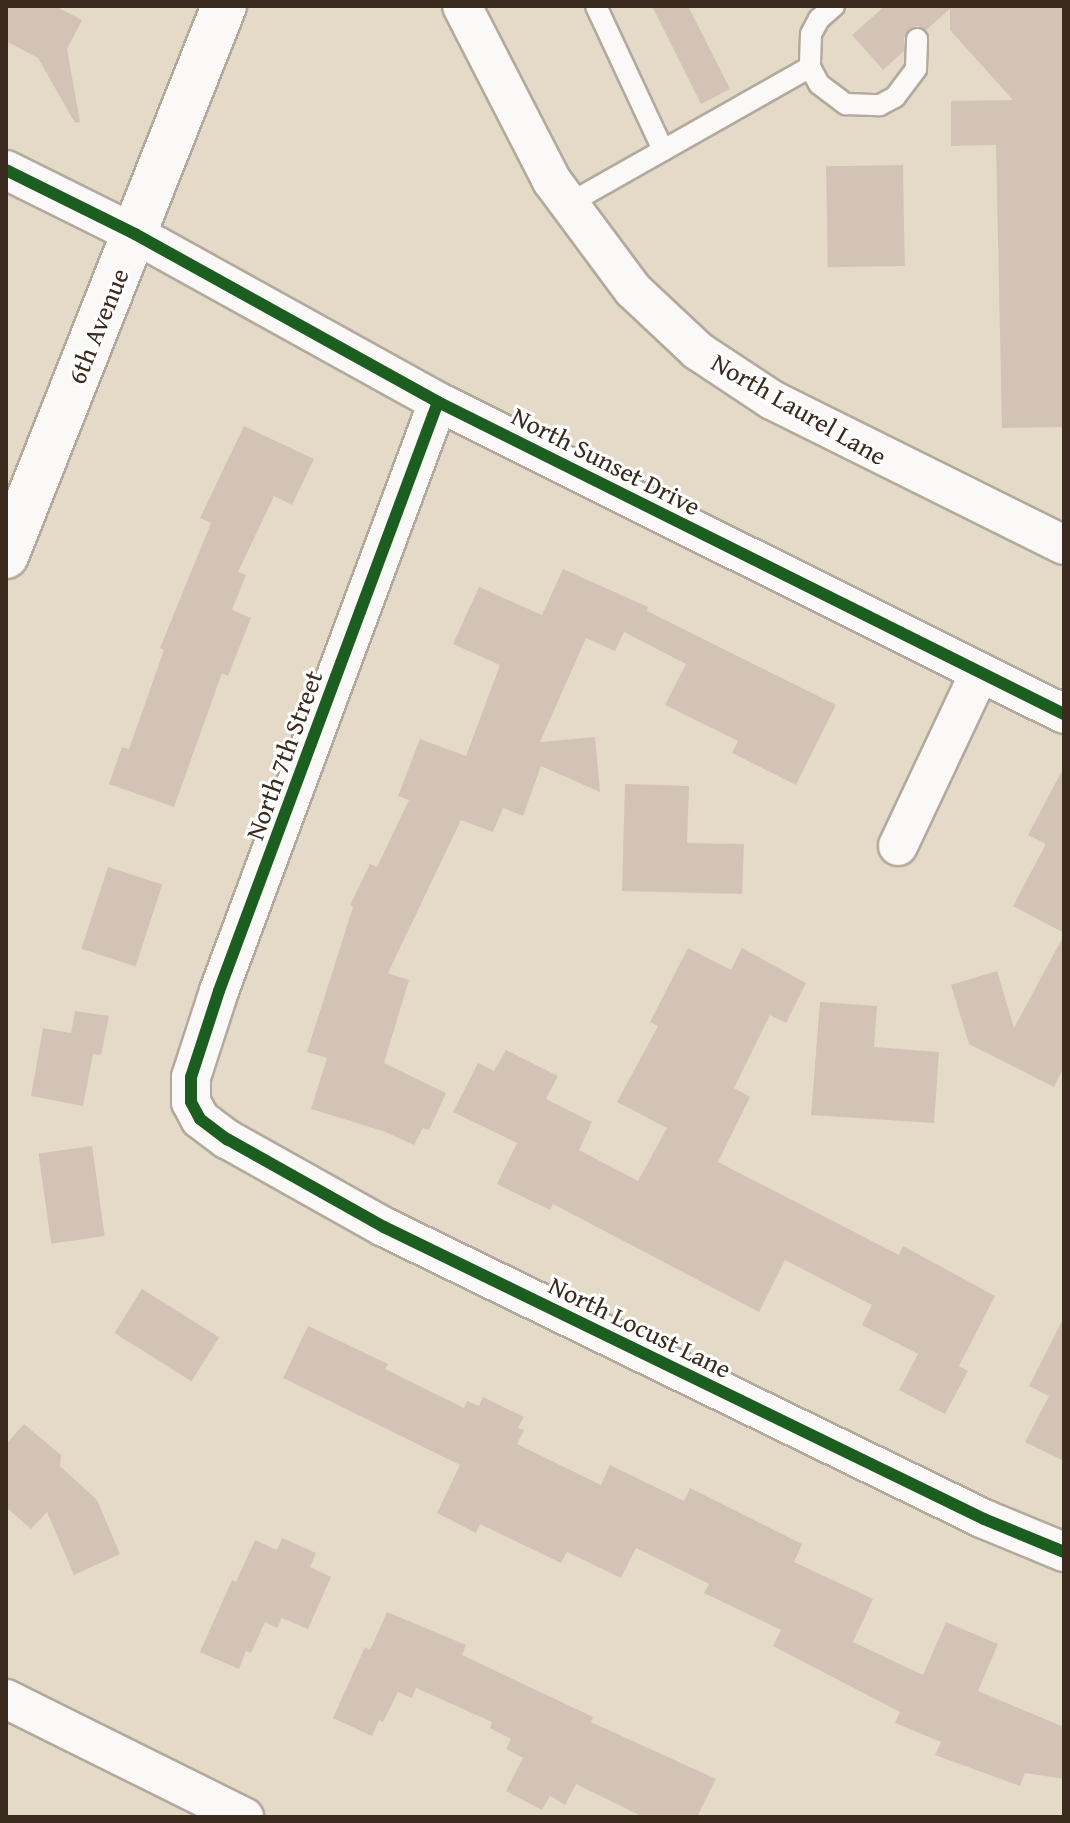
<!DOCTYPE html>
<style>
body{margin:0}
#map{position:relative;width:1070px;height:1823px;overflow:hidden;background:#e5dac8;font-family:"Gentium Book Plus",serif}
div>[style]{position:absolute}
.building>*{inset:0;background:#d3c3b7;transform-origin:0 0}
.roads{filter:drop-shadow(2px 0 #b2aa9d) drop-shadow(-2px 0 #b2aa9d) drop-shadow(0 2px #b2aa9d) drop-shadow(0 -2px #b2aa9d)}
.service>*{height:20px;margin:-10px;padding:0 10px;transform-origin:10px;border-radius:10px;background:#fbf9f7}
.minor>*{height:38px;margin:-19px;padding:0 19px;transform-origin:19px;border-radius:19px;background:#fbf9f7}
.tertiary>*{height:44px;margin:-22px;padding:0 22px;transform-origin:22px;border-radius:22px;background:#fbf9f7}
.cycleway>*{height:12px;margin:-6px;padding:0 6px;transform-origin:6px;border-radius:6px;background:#1b5e20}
span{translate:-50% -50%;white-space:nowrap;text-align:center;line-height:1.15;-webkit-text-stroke:6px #fff;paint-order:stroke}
.street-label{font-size:26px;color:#3b2a1e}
.frame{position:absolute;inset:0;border:8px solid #3b2a1e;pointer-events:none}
</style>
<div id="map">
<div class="building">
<div style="clip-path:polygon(6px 6px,55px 6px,82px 20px,67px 49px,80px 122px,75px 123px,38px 58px,6px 41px)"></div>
<div style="clip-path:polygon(652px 6px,688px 6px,730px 89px,701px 104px)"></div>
<div style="clip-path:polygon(885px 6px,1064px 6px,1064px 427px,1002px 428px,996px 145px,951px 146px,951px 101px,1013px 100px,950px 30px,950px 9px,926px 30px,918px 26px,910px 28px,904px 38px,904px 51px,883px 70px,852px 35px)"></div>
<div style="left:903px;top:165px;width:101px;height:77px;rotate:89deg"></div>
<div style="clip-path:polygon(244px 426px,314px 459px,292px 505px,274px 496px,238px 572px,246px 575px,232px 610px,251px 618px,228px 676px,222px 673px,174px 807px,109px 784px,122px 747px,129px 749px,164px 650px,160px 648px,211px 523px,200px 518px)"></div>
<div style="clip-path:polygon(563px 569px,648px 607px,647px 611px,836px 705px,796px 785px,732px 753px,738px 741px,665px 705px,686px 664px,624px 632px,615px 651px,586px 638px,540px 742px,595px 737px,600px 792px,541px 766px,523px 816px,503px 808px,493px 832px,461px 820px,388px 973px,409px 980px,384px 1063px,446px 1093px,429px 1130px,423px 1128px,414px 1145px,383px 1131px,311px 1109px,327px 1058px,307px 1052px,353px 907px,350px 905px,370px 864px,377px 867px,409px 800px,398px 796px,420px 739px,466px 756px,500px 665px,453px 644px,479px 587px,542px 615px)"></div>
<div style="clip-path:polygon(1064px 767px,1064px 933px,1013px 906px,1046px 844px,1028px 835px)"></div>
<div style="clip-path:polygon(625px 784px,689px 786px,687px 843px,744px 844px,742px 894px,622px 891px)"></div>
<div style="left:108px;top:867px;width:57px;height:86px;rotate:18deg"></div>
<div style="clip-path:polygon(1064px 935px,1064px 1067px,1054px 1087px,969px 1044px,951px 985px,997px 971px,1014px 1028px)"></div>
<div style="clip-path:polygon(688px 948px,731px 970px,742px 948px,806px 983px,786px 1023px,770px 1015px,734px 1088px,750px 1097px,718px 1162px,899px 1255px,903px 1246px,995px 1296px,959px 1366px,968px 1371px,945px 1414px,899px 1390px,918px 1354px,862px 1325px,872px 1305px,785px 1260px,759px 1312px,553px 1204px,550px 1210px,497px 1184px,517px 1143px,453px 1112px,478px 1063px,494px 1071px,506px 1050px,558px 1076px,546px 1099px,592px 1122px,579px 1150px,638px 1181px,667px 1128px,617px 1102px,658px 1026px,650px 1022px)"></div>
<div style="clip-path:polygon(820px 1002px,877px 1006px,874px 1047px,939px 1052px,934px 1123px,811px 1115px)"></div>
<div style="clip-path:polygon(75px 1011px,109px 1016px,101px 1055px,93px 1054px,83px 1106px,31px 1096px,43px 1028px,71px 1033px)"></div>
<div style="left:92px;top:1146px;width:91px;height:54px;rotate:82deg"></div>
<div style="left:142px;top:1289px;width:91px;height:52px;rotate:32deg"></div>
<div style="clip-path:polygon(1064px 1317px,1064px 1461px,1025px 1442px,1049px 1396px,1029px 1386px)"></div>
<div style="clip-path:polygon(308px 1326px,388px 1364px,385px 1369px,464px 1408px,467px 1401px,479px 1406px,483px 1397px,524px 1417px,518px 1428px,524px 1430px,517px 1444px,601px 1485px,610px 1465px,684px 1501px,690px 1488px,802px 1544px,794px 1562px,873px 1599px,853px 1642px,923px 1675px,946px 1622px,998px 1644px,978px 1691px,1064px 1727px,1064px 1779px,1025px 1773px,1020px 1786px,935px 1755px,941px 1742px,895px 1723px,900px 1712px,773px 1646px,781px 1630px,704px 1593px,709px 1584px,636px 1548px,621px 1578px,567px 1552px,561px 1563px,480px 1524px,476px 1533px,437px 1513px,460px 1465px,283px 1378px)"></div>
<div style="clip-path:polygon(24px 1424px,61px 1455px,60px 1466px,97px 1500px,120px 1554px,74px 1575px,47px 1512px,31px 1529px,6px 1507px,6px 1444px)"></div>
<div style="clip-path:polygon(282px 1538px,316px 1553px,310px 1567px,331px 1577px,308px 1629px,282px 1618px,277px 1628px,265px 1622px,251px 1653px,246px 1651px,239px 1669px,200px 1652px,232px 1580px,236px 1582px,255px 1540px,277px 1550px)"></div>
<div style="clip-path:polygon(387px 1612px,466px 1645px,462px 1655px,593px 1717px,591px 1722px,716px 1779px,697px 1817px,643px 1817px,576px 1784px,565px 1805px,550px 1796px,542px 1810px,506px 1791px,523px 1758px,506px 1749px,511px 1739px,490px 1728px,492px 1722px,416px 1688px,412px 1698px,398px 1692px,383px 1722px,379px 1720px,372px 1736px,333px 1718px,365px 1647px,370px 1650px)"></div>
</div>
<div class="roads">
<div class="service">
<div style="left:596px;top:6px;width:159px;rotate:65deg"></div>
<div style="left:834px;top:6px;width:20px;rotate:139deg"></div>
<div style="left:819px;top:19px;width:17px;rotate:118deg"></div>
<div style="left:811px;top:34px;width:33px;rotate:92deg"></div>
<div style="left:810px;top:67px;width:19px;rotate:62deg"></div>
<div style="left:819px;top:84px;width:34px;rotate:37deg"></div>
<div style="left:846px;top:104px;width:34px;rotate:2deg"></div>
<div style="left:880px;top:105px;width:17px;rotate:-28deg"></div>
<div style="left:895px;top:97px;width:35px;rotate:-53deg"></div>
<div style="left:916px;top:69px;width:30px;rotate:-88deg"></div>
<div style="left:568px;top:204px;width:278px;rotate:-29.5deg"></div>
</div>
<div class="minor">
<div style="left:462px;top:6px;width:197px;rotate:62.8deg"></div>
<div style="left:552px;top:181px;width:136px;rotate:53.4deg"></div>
<div style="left:633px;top:290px;width:89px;rotate:43.2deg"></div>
<div style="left:698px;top:351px;width:89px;rotate:33.5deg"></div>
<div style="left:772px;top:400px;width:326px;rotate:26.4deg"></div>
<div style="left:6px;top:170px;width:144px;rotate:26.4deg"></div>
<div style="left:135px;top:234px;width:346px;rotate:29deg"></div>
<div style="left:438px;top:402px;width:699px;rotate:26.49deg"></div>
<div style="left:438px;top:402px;width:628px;rotate:110.4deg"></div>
<div style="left:219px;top:991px;width:90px;rotate:108deg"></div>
<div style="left:191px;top:1077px;width:25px;rotate:90deg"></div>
<div style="left:191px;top:1102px;width:19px;rotate:62deg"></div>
<div style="left:200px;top:1119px;width:34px;rotate:37deg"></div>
<div style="left:227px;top:1139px;width:180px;rotate:29.3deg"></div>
<div style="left:384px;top:1227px;width:667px;rotate:25.95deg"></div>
<div style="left:984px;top:1519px;width:87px;rotate:22.4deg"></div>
<div style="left:898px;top:846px;width:192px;rotate:-64.8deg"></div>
<div style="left:6px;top:1699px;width:266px;rotate:26.4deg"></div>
</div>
<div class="tertiary">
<div style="left:6px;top:556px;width:592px;rotate:-68.38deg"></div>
</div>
</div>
<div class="cycleway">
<div style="left:6px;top:170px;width:144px;rotate:26.4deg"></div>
<div style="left:135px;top:234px;width:346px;rotate:29deg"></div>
<div style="left:438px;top:402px;width:699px;rotate:26.49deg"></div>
<div style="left:438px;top:402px;width:628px;rotate:110.4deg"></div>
<div style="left:219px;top:991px;width:90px;rotate:108deg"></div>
<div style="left:191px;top:1077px;width:25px;rotate:90deg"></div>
<div style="left:191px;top:1102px;width:19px;rotate:62deg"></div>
<div style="left:200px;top:1119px;width:34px;rotate:37deg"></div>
<div style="left:227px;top:1139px;width:180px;rotate:29.3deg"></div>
<div style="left:384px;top:1227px;width:667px;rotate:25.95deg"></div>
<div style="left:984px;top:1519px;width:87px;rotate:22.4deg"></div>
</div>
<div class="street-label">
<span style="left:98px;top:326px;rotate:-68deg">6th Avenue</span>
<span style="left:799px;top:409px;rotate:30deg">North Laurel Lane</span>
<span style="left:606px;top:461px;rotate:27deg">North Sunset Drive</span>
<span style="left:284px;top:755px;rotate:-70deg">North 7th Street</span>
<span style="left:640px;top:1327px;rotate:26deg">North Locust Lane</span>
</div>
<div class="frame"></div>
</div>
